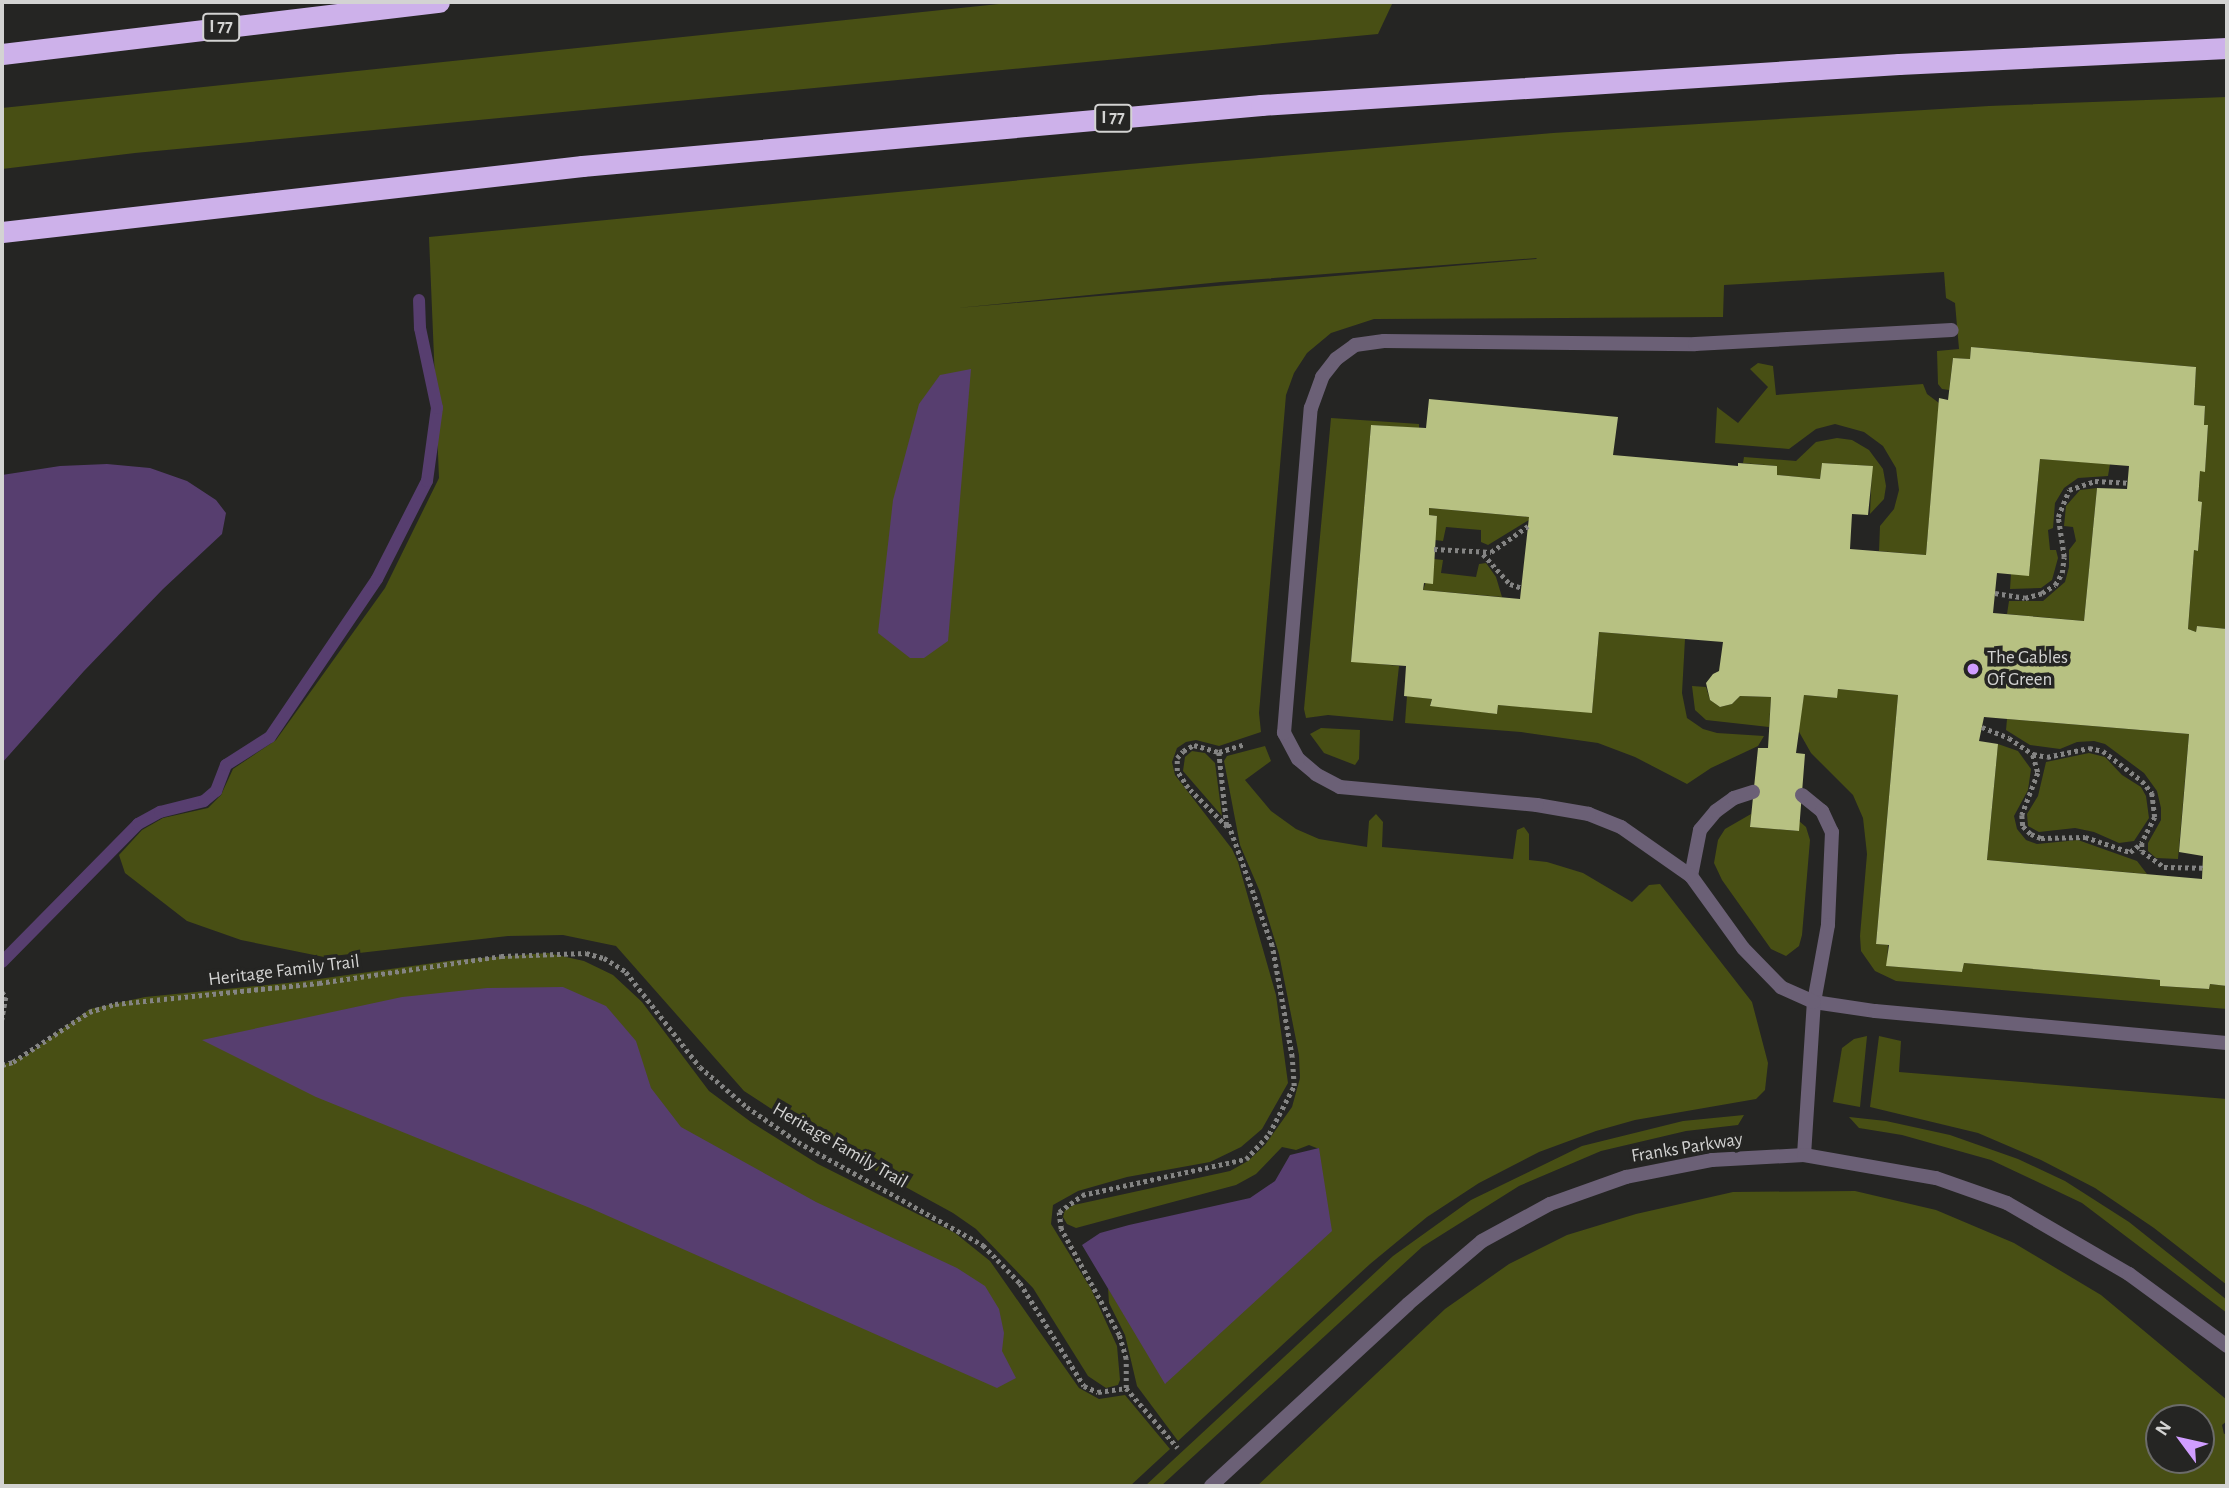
<!DOCTYPE html>
<style>
body{margin:0}
#map{position:relative;width:2229px;height:1488px;overflow:hidden;background:#252523;font-family:"Alegreya Sans",sans-serif}
div>[style]{position:absolute}
.green>*{inset:0;background:#484f14}
.water>*{inset:0;background:#573e6f}
.stream>*{height:12px;margin:-6px;padding:0 6px;transform-origin:6px;border-radius:6px;background:#573e6f}
.building>*{inset:0;background:#b7c182}
.path>*{height:4.5px;margin-top:-2.25px;transform-origin:0;background:repeating-linear-gradient(90deg,#848483 0 3.5px,transparent 0 7px)}
.service>*{height:14px;margin:-7px;padding:0 7px;transform-origin:7px;border-radius:7px;background:#6b6076}
.motorway>*{height:21px;margin:-10.5px;padding:0 10.5px;transform-origin:10.5px;border-radius:10.5px;background:#cdb1ea}
.dots>*{width:19px;height:19px;translate:-50% -50%;box-sizing:border-box;border:4px solid #252523;border-radius:50%}
span{translate:-50% -50%;white-space:nowrap;text-align:center;line-height:1.15;-webkit-text-stroke:7px #252523;paint-order:stroke}
.shield-label span{padding:2px 5px;background:#252523;border:2px solid;border-radius:5px;-webkit-text-stroke-width:0}
.shield-label{font-size:18px;color:#d3d3d2;font-weight:700}
.poi-label{font-size:19px;color:#d3d3d2}
.left{translate:0 -50%;text-align:left}
.street-label{font-size:19px;color:#d3d3d2}
.frame{position:absolute;inset:0;border:4px solid #d3d3d2;pointer-events:none}
.north{position:absolute;left:2145px;top:1404px;width:70px;height:70px;box-sizing:border-box;background:#252523;border:2px solid #6b6b69;border-radius:50%;rotate:303deg;font-size:19px;font-weight:700;line-height:28px;text-align:center;color:#d3d3d2}
.north::after{content:'';display:block;margin:auto;width:24px;height:32px;background:#d09dff;clip-path:polygon(50% 0,100% 100%,50% 72%,0 100%)}
</style>
<div id="map">
<div class="green">
<div style="clip-path:polygon(1019px 2px,1393px 2px,1378px 34px,135px 153px,2px 169px,2px 108px)"></div>
<div style="clip-path:polygon(evenodd,2227px 97px,2227px 629px,2197px 626px,2196px 632px,2188px 629px,2194px 550px,2198px 551px,2202px 502px,2198px 501px,2200px 471px,2205px 471px,2208px 426px,2204px 425px,2205px 406px,2194px 405px,2196px 367px,1971px 347px,1970px 359px,1953px 358px,1949px 390px,1942px 389px,1938px 384px,1937px 351px,1959px 349px,1955px 303px,1946px 298px,1944px 272px,1724px 285px,1723px 317px,1374px 319px,1331px 333px,1307px 353px,1294px 373px,1286px 395px,1259px 713px,1261px 732px,1219px 746px,1196px 740px,1186px 742px,1177px 748px,1172px 762px,1175px 775px,1232px 849px,1238px 862px,1276px 995px,1288px 1083px,1262px 1129px,1241px 1147px,1210px 1162px,1127px 1177px,1078px 1191px,1053px 1205px,1051px 1224px,1091px 1289px,1117px 1346px,1120px 1380px,1118px 1385px,1106px 1388px,1088px 1376px,1033px 1288px,976px 1229px,953px 1213px,816px 1138px,744px 1091px,616px 946px,563px 935px,508px 936px,324px 957px,241px 940px,187px 921px,125px 873px,119px 855px,142px 830px,163px 818px,208px 808px,221px 795px,233px 769px,276px 740px,385px 588px,439px 478px,429px 237px,1189px 164px,1553px 133px,1989px 106px,2227px 97px,1537px 258px,1536px 259px,957px 308px,1221px 282px,1537px 258px)"></div>
<div style="clip-path:polygon(1758px 363px,1773px 366px,1776px 395px,1923px 384px,1927px 394px,1939px 403px,1926px 555px,1879px 551px,1880px 526px,1894px 509px,1899px 490px,1896px 468px,1883px 446px,1864px 432px,1835px 424px,1816px 429px,1789px 449px,1715px 443px,1717px 407px,1738px 423px,1768px 387px,1750px 369px)"></div>
<div style="clip-path:polygon(1331px 418px,1419px 424px,1419px 428px,1371px 425px,1351px 661px,1399px 666px,1393px 721px,1328px 715px,1306px 718px,1304px 709px)"></div>
<div style="clip-path:polygon(1837px 438px,1852px 440px,1869px 450px,1883px 469px,1886px 486px,1884px 499px,1870px 514px,1872px 466px,1822px 463px,1820px 479px,1777px 475px,1777px 466px,1743px 463px,1744px 457px,1796px 461px,1816px 442px)"></div>
<div style="clip-path:polygon(2040px 459px,2110px 464px,2108px 476px,2078px 478px,2064px 488px,2055px 503px,2053px 528px,2048px 530px,2050px 550px,2056px 550px,2058px 558px,2052px 580px,2041px 588px,2010px 589px,2011px 574px,2029px 575px)"></div>
<div style="clip-path:polygon(2097px 488px,2084px 621px,2007px 614px,2009px 601px,2043px 601px,2065px 582px,2069px 567px,2069px 550px,2076px 541px,2073px 527px,2064px 526px,2066px 506px,2080px 490px)"></div>
<div style="clip-path:polygon(1429px 508px,1529px 517px,1529px 520px,1488px 545px,1481px 542px,1481px 530px,1446px 527px,1443px 541px,1435px 540px,1437px 516px,1429px 515px)"></div>
<div style="clip-path:polygon(1434px 559px,1443px 560px,1441px 573px,1476px 577px,1479px 564px,1486px 563px,1496px 577px,1502px 597px,1423px 590px)"></div>
<div style="clip-path:polygon(1599px 632px,1685px 639px,1682px 693px,1687px 718px,1703px 729px,1717px 733px,1764px 736px,1758px 746px,1711px 768px,1687px 784px,1635px 757px,1598px 743px,1521px 732px,1405px 723px,1407px 696px,1432px 699px,1430px 705px,1497px 714px,1498px 705px,1592px 712px)"></div>
<div style="clip-path:polygon(1692px 686px,1706px 687px,1710px 700px,1720px 707px,1732px 704px,1740px 696px,1771px 697px,1769px 727px,1706px 720px,1695px 710px)"></div>
<div style="clip-path:polygon(1838px 689px,1898px 695px,1876px 944px,1888px 945px,1887px 966px,1962px 972px,1964px 963px,2160px 980px,2160px 986px,2209px 989px,2210px 984px,2227px 986px,2227px 1009px,1896px 981px,1875px 971px,1861px 951px,1860px 936px,1867px 854px,1863px 818px,1853px 795px,1811px 753px,1798px 730px,1804px 695px,1836px 698px)"></div>
<div style="clip-path:polygon(2007px 719px,2189px 734px,2178px 859px,2156px 858px,2148px 851px,2148px 843px,2161px 820px,2161px 808px,2157px 791px,2144px 773px,2105px 744px,2094px 741px,2077px 742px,2060px 749px,2030px 745px,2006px 730px)"></div>
<div style="clip-path:polygon(1321px 728px,1360px 730px,1359px 759px,1355px 765px,1324px 753px,1310px 734px)"></div>
<div style="clip-path:polygon(1998px 744px,2018px 751px,2031px 769px,2028px 790px,2014px 816px,2017px 829px,2026px 840px,2037px 844px,2078px 840px,2137px 861px,2147px 874px,1987px 860px)"></div>
<div style="clip-path:polygon(1265px 746px,1271px 761px,1245px 780px,1271px 811px,1296px 829px,1319px 839px,1367px 847px,1369px 821px,1376px 814px,1383px 822px,1382px 847px,1513px 859px,1517px 830px,1524px 827px,1529px 834px,1529px 860px,1547px 862px,1583px 873px,1632px 902px,1649px 885px,1660px 884px,1752px 1002px,1768px 1063px,1765px 1090px,1756px 1099px,1635px 1120px,1596px 1131px,1539px 1152px,1479px 1183px,1427px 1217px,1370px 1264px,1178px 1441px,1137px 1386px,1125px 1335px,1109px 1303px,1108px 1288px,1166px 1383px,1319px 1149px,1309px 1145px,1296px 1150px,1282px 1147px,1256px 1174px,1236px 1185px,1076px 1228px,1067px 1224px,1063px 1217px,1065px 1210px,1074px 1205px,1230px 1171px,1248px 1161px,1265px 1145px,1292px 1107px,1300px 1078px,1299px 1055px,1279px 954px,1260px 892px,1240px 845px,1224px 761px,1227px 756px)"></div>
<div style="clip-path:polygon(1192px 751px,1205px 753px,1215px 763px,1222px 816px,1183px 771px,1185px 757px)"></div>
<div style="clip-path:polygon(2089px 753px,2105px 757px,2122px 775px,2141px 787px,2146px 796px,2149px 818px,2134px 841px,2119px 843px,2094px 832px,2075px 828px,2039px 832px,2028px 826px,2027px 814px,2038px 796px,2046px 762px)"></div>
<div style="clip-path:polygon(1751px 814px,1750px 827px,1798px 831px,1799px 821px,1806px 827px,1810px 840px,1802px 935px,1799px 946px,1786px 956px,1771px 949px,1722px 880px,1714px 863px,1718px 840px,1725px 829px)"></div>
<div style="clip-path:polygon(548px 953px,584px 961px,613px 975px,642px 1002px,709px 1091px,751px 1122px,818px 1164px,955px 1233px,990px 1261px,1079px 1388px,1099px 1399px,1125px 1395px,1170px 1449px,1130px 1486px,2px 1486px,2px 1065px,25px 1056px,90px 1009px,145px 997px,297px 982px,455px 960px)"></div>
<div style="clip-path:polygon(1867px 1036px,1860px 1107px,1833px 1102px,1842px 1048px,1854px 1039px)"></div>
<div style="clip-path:polygon(1879px 1036px,1901px 1041px,1899px 1072px,2227px 1099px,2227px 1285px,2154px 1228px,2095px 1188px,2041px 1160px,1978px 1133px,1870px 1107px)"></div>
<div style="clip-path:polygon(1744px 1115px,1738px 1125px,1686px 1131px,1601px 1151px,1519px 1186px,1422px 1247px,1161px 1486px,1145px 1486px,1393px 1256px,1471px 1200px,1582px 1146px,1683px 1121px)"></div>
<div style="clip-path:polygon(1849px 1117px,1886px 1121px,1950px 1135px,2018px 1159px,2065px 1181px,2129px 1222px,2227px 1300px,2227px 1313px,2082px 1203px,1991px 1160px,1902px 1135px,1859px 1128px)"></div>
<div style="clip-path:polygon(evenodd,1855px 1191px,1936px 1210px,2014px 1243px,2101px 1295px,2227px 1400px,2227px 1421px,2222px 1425px,2224px 1434px,2227px 1433px,2227px 1486px,1257px 1486px,1445px 1309px,1509px 1264px,1567px 1235px,1636px 1214px,1733px 1192px,1855px 1191px,2159px 1418px,2201px 1418px,2201px 1460px,2159px 1460px,2159px 1418px)"></div>
</div>
<div class="water">
<div style="clip-path:polygon(971px 369px,948px 641px,924px 658px,910px 658px,878px 633px,893px 500px,919px 404px,940px 375px)"></div>
<div style="clip-path:polygon(107px 464px,150px 468px,187px 481px,216px 500px,226px 513px,222px 534px,163px 589px,84px 671px,2px 763px,2px 475px,60px 466px)"></div>
<div style="clip-path:polygon(563px 987px,606px 1006px,636px 1041px,651px 1088px,681px 1127px,816px 1202px,957px 1268px,985px 1286px,999px 1309px,1004px 1333px,1002px 1351px,1016px 1378px,997px 1388px,590px 1208px,316px 1097px,202px 1040px,402px 997px,487px 988px)"></div>
<div style="clip-path:polygon(1319px 1148px,1332px 1231px,1165px 1384px,1082px 1245px,1100px 1233px,1129px 1225px,1250px 1198px,1275px 1181px,1290px 1155px)"></div>
</div>
<div class="stream">
<div style="left:2px;top:962px;width:194px;rotate:-45.4deg"></div>
<div style="left:138px;top:824px;width:25px;rotate:-29deg"></div>
<div style="left:160px;top:812px;width:45px;rotate:-14deg"></div>
<div style="left:204px;top:801px;width:16px;rotate:-40deg"></div>
<div style="left:216px;top:791px;width:28px;rotate:-69deg"></div>
<div style="left:226px;top:765px;width:52px;rotate:-32.5deg"></div>
<div style="left:270px;top:737px;width:191px;rotate:-55.9deg"></div>
<div style="left:377px;top:579px;width:110px;rotate:-63deg"></div>
<div style="left:427px;top:481px;width:74px;rotate:-82.2deg"></div>
<div style="left:437px;top:408px;width:82px;rotate:-102deg"></div>
<div style="left:420px;top:328px;width:28px;rotate:-92deg"></div>
</div>
<div class="building">
<div style="clip-path:polygon(evenodd,1971px 347px,2196px 367px,2194px 405px,2205px 406px,2204px 425px,2208px 425px,2205px 472px,2200px 471px,2198px 501px,2202px 502px,2198px 551px,2194px 550px,2188px 629px,2196px 632px,2197px 626px,2227px 629px,2227px 986px,2210px 984px,2209px 989px,2160px 986px,2160px 980px,1964px 963px,1962px 972px,1886px 966px,1889px 945px,1876px 944px,1898px 695px,1838px 689px,1837px 698px,1804px 695px,1796px 753px,1805px 754px,1799px 831px,1750px 827px,1758px 748px,1768px 748px,1771px 697px,1740px 696px,1732px 704px,1720px 707px,1710px 700px,1706px 683px,1713px 674px,1719px 671px,1723px 642px,1599px 632px,1592px 713px,1498px 705px,1497px 714px,1430px 706px,1432px 699px,1404px 696px,1406px 666px,1351px 662px,1371px 425px,1426px 428px,1429px 399px,1618px 417px,1613px 455px,1738px 466px,1738px 463px,1777px 466px,1777px 475px,1820px 479px,1822px 463px,1873px 466px,1868px 515px,1852px 514px,1850px 549px,1926px 555px,1939px 398px,1948px 400px,1953px 358px,1970px 359px,1971px 347px,2040px 459px,2129px 466px,2127px 489px,2097px 488px,2084px 621px,1993px 613px,1997px 573px,2029px 576px,2040px 459px,1971px 347px,1429px 508px,1529px 517px,1520px 599px,1423px 590px,1424px 583px,1433px 584px,1437px 516px,1429px 515px,1429px 508px,1971px 347px,1984px 717px,2189px 734px,2179px 852px,2203px 856px,2202px 879px,1987px 860px,1998px 744px,1979px 741px,1984px 717px)"></div>
</div>
<div class="path">
<div style="left:1434px;top:549px;width:57px;rotate:3deg"></div>
<div style="left:1491px;top:552px;width:45px;rotate:-35.1deg"></div>
<div style="left:1483px;top:554px;width:40px;rotate:48deg"></div>
<div style="left:1510px;top:584px;width:13px;rotate:18deg"></div>
<div style="left:1995px;top:593px;width:30px;rotate:9deg"></div>
<div style="left:2025px;top:598px;width:18px;rotate:-16deg"></div>
<div style="left:2042px;top:593px;width:15px;rotate:-32deg"></div>
<div style="left:2055px;top:585px;width:14px;rotate:-60deg"></div>
<div style="left:2062px;top:573px;width:16px;rotate:-83deg"></div>
<div style="left:2064px;top:557px;width:40px;rotate:-98.5deg"></div>
<div style="left:2058px;top:517px;width:29px;rotate:-68deg"></div>
<div style="left:2069px;top:490px;width:28px;rotate:-19deg"></div>
<div style="left:2095px;top:481px;width:33px;rotate:3deg"></div>
<div style="left:1982px;top:727px;width:29px;rotate:22deg"></div>
<div style="left:2009px;top:738px;width:29px;rotate:34deg"></div>
<div style="left:2033px;top:754px;width:14px;rotate:12deg"></div>
<div style="left:2047px;top:757px;width:43px;rotate:-12.1deg"></div>
<div style="left:2089px;top:748px;width:14px;rotate:12deg"></div>
<div style="left:2103px;top:751px;width:49px;rotate:37.6deg"></div>
<div style="left:2142px;top:781px;width:16px;rotate:50deg"></div>
<div style="left:2152px;top:793px;width:24px;rotate:83deg"></div>
<div style="left:2155px;top:817px;width:29px;rotate:117deg"></div>
<div style="left:2142px;top:843px;width:8px;rotate:90deg"></div>
<div style="left:2142px;top:851px;width:27px;rotate:36deg"></div>
<div style="left:2164px;top:867px;width:39px;rotate:1deg"></div>
<div style="left:1219px;top:752px;width:75px;rotate:83.9deg"></div>
<div style="left:1227px;top:827px;width:55px;rotate:-135deg"></div>
<div style="left:1188px;top:788px;width:20px;rotate:-123deg"></div>
<div style="left:1177px;top:771px;width:13px;rotate:-90deg"></div>
<div style="left:1177px;top:758px;width:9px;rotate:-49deg"></div>
<div style="left:1183px;top:751px;width:13px;rotate:-29deg"></div>
<div style="left:1194px;top:745px;width:26px;rotate:16deg"></div>
<div style="left:1219px;top:752px;width:27px;rotate:-17deg"></div>
<div style="left:2033px;top:755px;width:19px;rotate:74deg"></div>
<div style="left:2038px;top:773px;width:45px;rotate:110.9deg"></div>
<div style="left:2022px;top:815px;width:11px;rotate:85deg"></div>
<div style="left:2023px;top:826px;width:11px;rotate:45deg"></div>
<div style="left:2031px;top:834px;width:11px;rotate:22deg"></div>
<div style="left:2041px;top:838px;width:44px;rotate:-1.3deg"></div>
<div style="left:2085px;top:837px;width:47px;rotate:18.4deg"></div>
<div style="left:2130px;top:852px;width:15px;rotate:-37deg"></div>
<div style="left:2px;top:992px;width:6px;rotate:51deg"></div>
<div style="left:6px;top:997px;width:23px;rotate:100deg"></div>
<div style="left:2px;top:1065px;width:11px;rotate:-15deg"></div>
<div style="left:13px;top:1062px;width:91px;rotate:-33.3deg"></div>
<div style="left:89px;top:1012px;width:27px;rotate:-17deg"></div>
<div style="left:115px;top:1004px;width:205px;rotate:-5.9deg"></div>
<div style="left:319px;top:983px;width:184px;rotate:-8.4deg"></div>
<div style="left:501px;top:956px;width:85px;rotate:-2deg"></div>
<div style="left:586px;top:953px;width:19px;rotate:16deg"></div>
<div style="left:604px;top:958px;width:26px;rotate:32deg"></div>
<div style="left:626px;top:972px;width:120px;rotate:52.1deg"></div>
<div style="left:700px;top:1067px;width:62px;rotate:40.4deg"></div>
<div style="left:747px;top:1107px;width:62px;rotate:34.5deg"></div>
<div style="left:798px;top:1142px;width:212px;rotate:29.1deg"></div>
<div style="left:983px;top:1245px;width:53px;rotate:45.8deg"></div>
<div style="left:1020px;top:1283px;width:121px;rotate:58.1deg"></div>
<div style="left:1084px;top:1386px;width:15px;rotate:23deg"></div>
<div style="left:1098px;top:1392px;width:28px;rotate:-8deg"></div>
<div style="left:1126px;top:1388px;width:29px;rotate:-90deg"></div>
<div style="left:1126px;top:1359px;width:25px;rotate:-106deg"></div>
<div style="left:1119px;top:1335px;width:121px;rotate:-118.7deg"></div>
<div style="left:1061px;top:1229px;width:17px;rotate:-97deg"></div>
<div style="left:1059px;top:1212px;width:29px;rotate:-36deg"></div>
<div style="left:1082px;top:1195px;width:168px;rotate:-12.4deg"></div>
<div style="left:1246px;top:1159px;width:34px;rotate:-47deg"></div>
<div style="left:1269px;top:1134px;width:54px;rotate:-62.5deg"></div>
<div style="left:1294px;top:1086px;width:29px;rotate:-94deg"></div>
<div style="left:1292px;top:1057px;width:113px;rotate:-100.2deg"></div>
<div style="left:1272px;top:946px;width:133px;rotate:-109.8deg"></div>
<div style="left:1126px;top:1388px;width:79px;rotate:49.1deg"></div>
</div>
<div class="service">
<div style="left:1802px;top:795px;width:26px;rotate:39deg"></div>
<div style="left:1822px;top:811px;width:23px;rotate:65deg"></div>
<div style="left:1832px;top:832px;width:93px;rotate:92.5deg"></div>
<div style="left:1828px;top:925px;width:78px;rotate:100.3deg"></div>
<div style="left:1814px;top:1002px;width:62px;rotate:8.4deg"></div>
<div style="left:1875px;top:1011px;width:353px;rotate:5.2deg"></div>
<div style="left:1691px;top:876px;width:47px;rotate:-78.9deg"></div>
<div style="left:1700px;top:830px;width:25px;rotate:-50deg"></div>
<div style="left:1716px;top:811px;width:22px;rotate:-36deg"></div>
<div style="left:1734px;top:798px;width:20px;rotate:-18deg"></div>
<div style="left:1804px;top:1155px;width:153px;rotate:-86.3deg"></div>
<div style="left:1814px;top:1002px;width:36px;rotate:-156deg"></div>
<div style="left:1781px;top:987px;width:54px;rotate:-134.3deg"></div>
<div style="left:1743px;top:948px;width:89px;rotate:-125.8deg"></div>
<div style="left:1691px;top:876px;width:85px;rotate:-145deg"></div>
<div style="left:1621px;top:827px;width:35px;rotate:-158deg"></div>
<div style="left:1589px;top:814px;width:53px;rotate:-170.2deg"></div>
<div style="left:1537px;top:805px;width:198px;rotate:-174.8deg"></div>
<div style="left:1340px;top:787px;width:27px;rotate:-152deg"></div>
<div style="left:1316px;top:774px;width:23px;rotate:-140deg"></div>
<div style="left:1298px;top:759px;width:30px;rotate:-118deg"></div>
<div style="left:1284px;top:733px;width:326px;rotate:-85.3deg"></div>
<div style="left:1311px;top:408px;width:33px;rotate:-70deg"></div>
<div style="left:1322px;top:377px;width:23px;rotate:-52deg"></div>
<div style="left:1336px;top:359px;width:24px;rotate:-36deg"></div>
<div style="left:1355px;top:345px;width:29px;rotate:-8deg"></div>
<div style="left:1384px;top:341px;width:311px;rotate:0.6deg"></div>
<div style="left:1695px;top:344px;width:257px;rotate:-3.1deg"></div>
<div style="left:1211px;top:1486px;width:268px;rotate:-42.7deg"></div>
<div style="left:1408px;top:1304px;width:97px;rotate:-40.4deg"></div>
<div style="left:1482px;top:1241px;width:77px;rotate:-28.6deg"></div>
<div style="left:1550px;top:1204px;width:81px;rotate:-19.6deg"></div>
<div style="left:1626px;top:1177px;width:88px;rotate:-11.2deg"></div>
<div style="left:1712px;top:1160px;width:92px;rotate:-3.1deg"></div>
<div style="left:1804px;top:1155px;width:134px;rotate:9.9deg"></div>
<div style="left:1936px;top:1178px;width:75px;rotate:19.4deg"></div>
<div style="left:2007px;top:1203px;width:141px;rotate:30.2deg"></div>
<div style="left:2129px;top:1274px;width:122px;rotate:36.3deg"></div>
</div>
<div class="motorway">
<div style="left:2px;top:54px;width:440px;rotate:-6.8deg"></div>
<div style="left:2px;top:232px;width:584px;rotate:-6.49deg"></div>
<div style="left:582px;top:166px;width:682px;rotate:-5.13deg"></div>
<div style="left:1261px;top:105px;width:639px;rotate:-3.68deg"></div>
<div style="left:1899px;top:64px;width:328px;rotate:-2.8deg"></div>
</div>
<div class="dots">
<div style="left:1973px;top:669px;background:#d09dff"></div>
</div>
<div class="shield-label">
<span style="left:221px;top:27px">I 77</span>
<span style="left:1113px;top:118px">I 77</span>
</div>
<div class="poi-label">
<span class="left" style="left:1987px;top:669px">The Gables<br>Of Green</span>
</div>
<div class="street-label">
<span style="left:284px;top:971px;rotate:-7deg">Heritage Family Trail</span>
<span style="left:840px;top:1146px;rotate:30deg">Heritage Family Trail</span>
<span style="left:1687px;top:1148px;rotate:-9deg">Franks Parkway</span>
</div>
<div class="frame"></div>
<div class="north">N</div>
</div>
